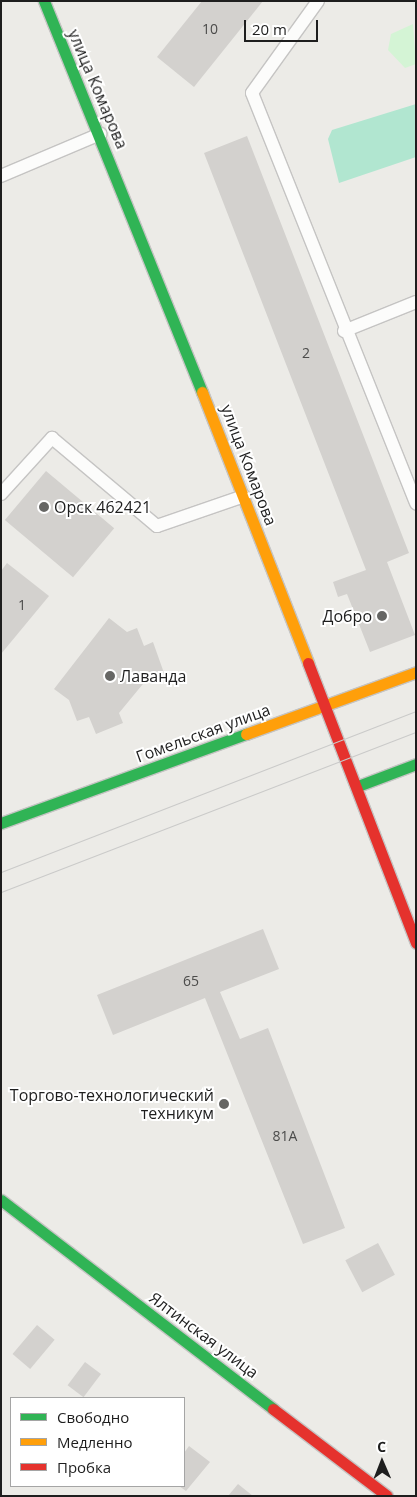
<!DOCTYPE html>
<meta charset="utf-8">
<style>
body{margin:0}
#map{position:relative;width:417px;height:1497px;overflow:hidden;background:#ecebe7;font-family:"Open Sans",sans-serif}
div>[style]{position:absolute}
.park>*{inset:0;background:#d4f4d5}
.pitch>*{inset:0;background:#b1e6d0}
.building>*{inset:0;background:#d3d1ce;transform-origin:0 0}
.roads{filter:drop-shadow(1px 0 #c5c4c3) drop-shadow(-1px 0 #c5c4c3) drop-shadow(0 1px #c5c4c3) drop-shadow(0 -1px #c5c4c3)}
.lane>*{height:12px;margin:-6px;padding:0 6px;transform-origin:6px;border-radius:6px;background:#fcfcfb}
.fast>*{height:11px;margin:-5.5px;padding:0 5.5px;transform-origin:5.5px;border-radius:5.5px;background:#30b455}
.slow>*{height:11px;margin:-5.5px;padding:0 5.5px;transform-origin:5.5px;border-radius:5.5px;background:#ff9f0a}
.jam>*{height:11px;margin:-5.5px;padding:0 5.5px;transform-origin:5.5px;border-radius:5.5px;background:#e5322d}
.tram>*{height:1px;margin:-0.5px;padding:0 0.5px;transform-origin:0.5px;border-radius:0.5px;background:#cacac9}
.dots>*{width:14px;height:14px;translate:-50% -50%;box-sizing:border-box;border:2px solid #fff;border-radius:50%}
span{translate:-50% -50%;white-space:nowrap;text-align:center;line-height:1.15;-webkit-text-stroke:4px #fff;paint-order:stroke}
.number-label{font-size:14px;color:#4b4b4a}
.number-label span{-webkit-text-stroke-width:0}
.street-label{font-size:16px;color:#1e1e1e}
.poi-label{font-size:16px;color:#1e1e1e}
.left{translate:0 -50%;text-align:left}
.right{translate:-100% -50%;text-align:right}
.frame{position:absolute;inset:0;border:2px solid #1e1e1e;pointer-events:none}
.legend{position:absolute;left:10px;top:1397px;width:175px;height:90px;box-sizing:border-box;background:#fff;border:1px solid #a5a5a5;margin:0;padding:6px 9px;list-style:none;font-size:15px;color:#1e1e1e}
.legend li{display:flex;align-items:center;gap:10px;height:25px}
.legend b{width:25px;border:1px solid #a5a5a5}
.north{position:absolute;left:357px;top:1437px;width:50px;height:50px;-webkit-text-stroke:4px #fff;paint-order:stroke;rotate:359deg;font-size:14px;font-weight:700;line-height:20px;text-align:center;color:#1e1e1e}
.north::after{content:'';display:block;margin:auto;width:18px;height:22px;background:#1e1e1e;clip-path:polygon(50% 0,100% 100%,50% 72%,0 100%)}
.scale{position:absolute;left:244px;top:20px;width:74px;height:22px;box-sizing:border-box;border:2px solid #1e1e1e;border-top:0;padding-left:6px;font-size:15px;line-height:18px;white-space:nowrap;color:#1e1e1e;-webkit-text-stroke:4px #fff;paint-order:stroke}
</style>
<div id="map">
<div class="park">
<div style="clip-path:polygon(413px 24px,416px 64px,405px 68px,388px 50px,391px 34px)"></div>
</div>
<div class="pitch">
<div style="clip-path:polygon(416px 104px,416px 157px,339px 183px,328px 139px,332px 130px)"></div>
</div>
<div class="building">
<div style="clip-path:polygon(202px 1px,263px 1px,194px 87px,157px 57px)"></div>
<div style="clip-path:polygon(247px 136px,409px 553px,387px 562px,415px 635px,370px 652px,347px 594px,338px 597px,333px 582px,366px 570px,204px 153px)"></div>
<div style="left:46px;top:471px;width:89px;height:64px;rotate:40deg"></div>
<div style="clip-path:polygon(7px 563px,49px 596px,1px 654px,1px 571px)"></div>
<div style="clip-path:polygon(109px 618px,127px 632px,137px 628px,144px 646px,153px 642px,164px 673px,147px 679px,119px 713px,123px 723px,96px 734px,89px 717px,77px 721px,69px 700px,54px 689px)"></div>
<div style="clip-path:polygon(263px 929px,279px 969px,220px 992px,240px 1039px,268px 1028px,345px 1228px,303px 1244px,205px 998px,113px 1035px,97px 995px)"></div>
<div style="left:378px;top:1243px;width:36px;height:37px;rotate:62deg"></div>
<div style="left:37px;top:1325px;width:23px;height:38px;rotate:40deg"></div>
<div style="left:85px;top:1362px;width:20px;height:29px;rotate:37deg"></div>
<div style="clip-path:polygon(189px 1446px,210px 1462px,186px 1491px,179px 1486px,184px 1486px,184px 1453px)"></div>
<div style="clip-path:polygon(238px 1484px,253px 1496px,228px 1496px)"></div>
</div>
<div class="roads">
<div class="lane">
<div style="left:318px;top:1px;width:113px;rotate:125.7deg"></div>
<div style="left:252px;top:93px;width:442px;rotate:68.2deg"></div>
<div style="left:1px;top:176px;width:108px;rotate:-23deg"></div>
<div style="left:344px;top:331px;width:78px;rotate:-21.9deg"></div>
<div style="left:1px;top:494px;width:76px;rotate:-47.7deg"></div>
<div style="left:52px;top:438px;width:137px;rotate:40deg"></div>
<div style="left:157px;top:526px;width:92px;rotate:-19deg"></div>
</div>
<div class="fast">
<div style="left:44px;top:1px;width:422px;rotate:68deg"></div>
<div style="left:358px;top:786px;width:62px;rotate:-20.8deg"></div>
<div style="left:1px;top:823px;width:261px;rotate:-20deg"></div>
<div style="left:1px;top:1200px;width:343px;rotate:37.5deg"></div>
</div>
<div class="slow">
<div style="left:202px;top:392px;width:291px;rotate:68.6deg"></div>
<div style="left:246px;top:734px;width:181px;rotate:-20deg"></div>
</div>
<div class="jam">
<div style="left:308px;top:663px;width:300px;rotate:68.9deg"></div>
<div style="left:273px;top:1409px;width:143px;rotate:37.3deg"></div>
</div>
</div>
<div class="tram">
<div style="left:1px;top:872px;width:445px;rotate:-21.2deg"></div>
<div style="left:1px;top:892px;width:445px;rotate:-21.1deg"></div>
</div>
<div class="dots">
<div style="left:44px;top:507px;background:#666664"></div>
<div style="left:382px;top:616px;background:#666664"></div>
<div style="left:110px;top:676px;background:#666664"></div>
<div style="left:224px;top:1104px;background:#666664"></div>
</div>
<div class="number-label">
<span style="left:210px;top:29px">10</span>
<span style="left:306px;top:353px">2</span>
<span style="left:22px;top:605px">1</span>
<span style="left:191px;top:981px">65</span>
<span style="left:285px;top:1136px">81А</span>
</div>
<div class="street-label">
<span style="left:98px;top:89px;rotate:67deg">улица Комарова</span>
<span style="left:249px;top:465px;rotate:69deg">улица Комарова</span>
<span style="left:203px;top:733px;rotate:-20deg">Гомельская улица</span>
<span style="left:204px;top:1335px;rotate:37deg">Ялтинская улица</span>
</div>
<div class="poi-label">
<span class="left" style="left:54px;top:507px">Орск 462421</span>
<span class="right" style="left:372px;top:616px">Добро</span>
<span class="left" style="left:120px;top:676px">Лаванда</span>
<span class="right" style="left:214px;top:1104px">Торгово-технологический<br>техникум</span>
</div>
<div class="frame"></div>
<ul class="legend">
<li><b style="height:6px;background:#30b455"></b>Свободно</li>
<li><b style="height:6px;background:#ff9f0a"></b>Медленно</li>
<li><b style="height:6px;background:#e5322d"></b>Пробка</li>
</ul>
<div class="north">С</div>
<div class="scale">20 m</div>
</div>
